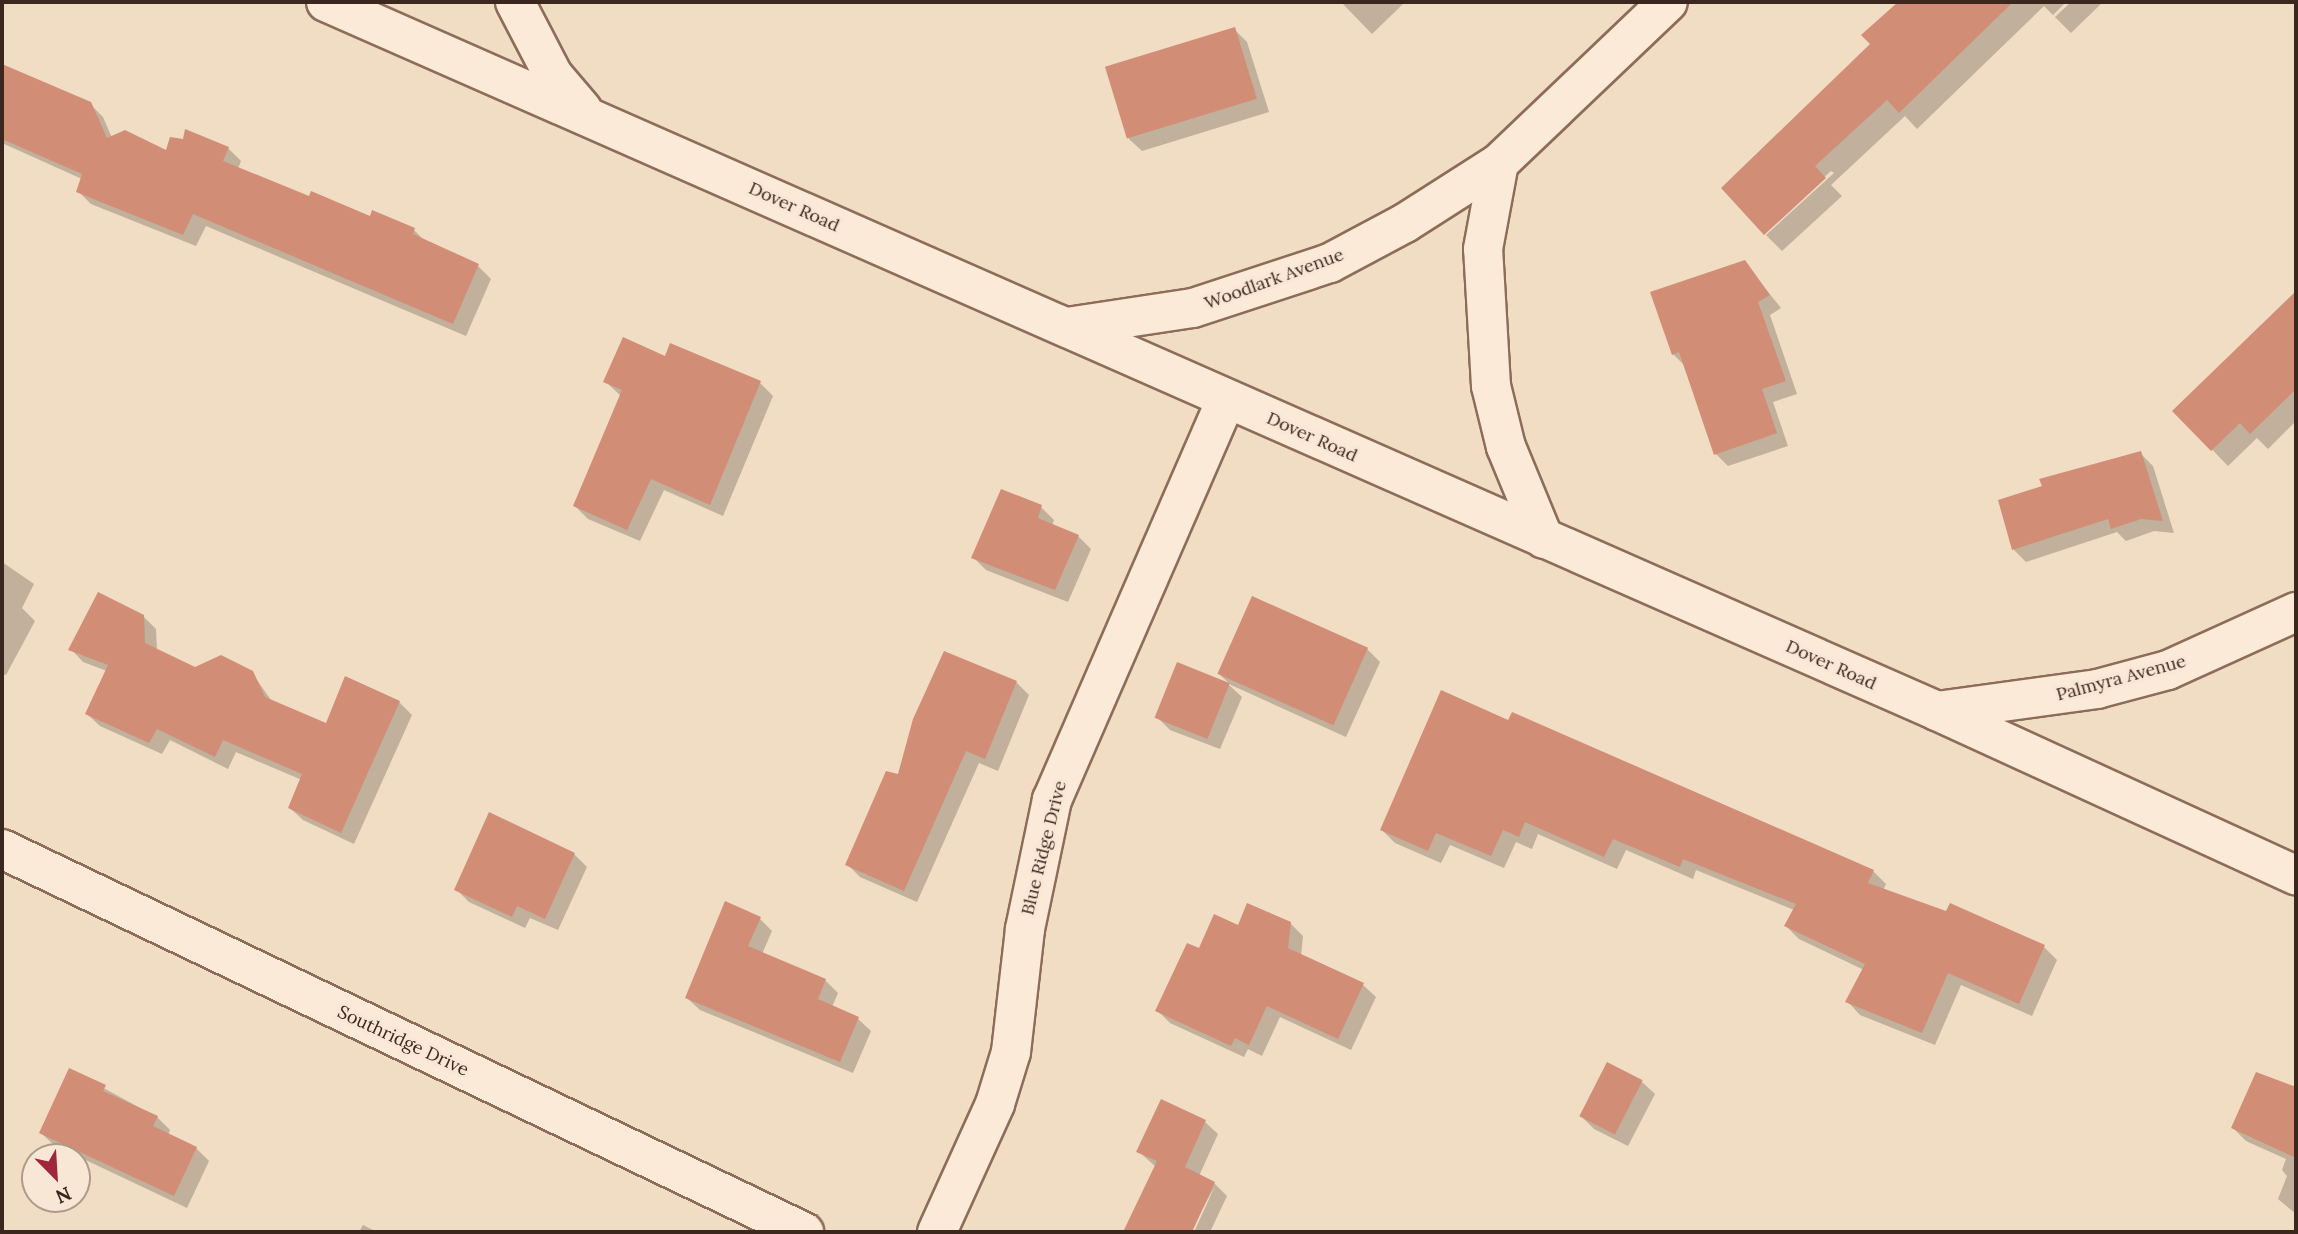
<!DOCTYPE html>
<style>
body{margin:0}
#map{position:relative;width:2298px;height:1234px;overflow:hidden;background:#f1dcc4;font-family:Lora,serif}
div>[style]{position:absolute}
.shadow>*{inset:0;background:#0003}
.building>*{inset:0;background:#d28d77;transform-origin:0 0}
.roads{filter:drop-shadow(2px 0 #8d6c59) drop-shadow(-2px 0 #8d6c59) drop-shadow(0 2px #8d6c59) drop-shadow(0 -2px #8d6c59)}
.street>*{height:38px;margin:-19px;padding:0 19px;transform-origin:19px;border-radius:19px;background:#fbead8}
span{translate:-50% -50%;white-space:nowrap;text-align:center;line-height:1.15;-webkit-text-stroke:6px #f8e7d4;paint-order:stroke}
.street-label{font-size:18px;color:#3c271e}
.frame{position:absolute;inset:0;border:4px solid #3c271e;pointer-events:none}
.north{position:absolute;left:21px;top:1143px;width:70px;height:70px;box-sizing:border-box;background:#f8e7d4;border:2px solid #ad9a8b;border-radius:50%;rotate:156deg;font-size:19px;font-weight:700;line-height:28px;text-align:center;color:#3c271e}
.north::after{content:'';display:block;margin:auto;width:24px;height:32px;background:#a1253b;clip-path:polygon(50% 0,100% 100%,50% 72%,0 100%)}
</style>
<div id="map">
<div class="shadow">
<div style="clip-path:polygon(1341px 2px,1405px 2px,1372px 34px)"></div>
<div style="clip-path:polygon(1901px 2px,2066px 2px,2053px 15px,2044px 6px,1917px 129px,1905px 116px,1831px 185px,1842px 196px,1782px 251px,1766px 235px,1834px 173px,1831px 171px,1764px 232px,1873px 45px,1864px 35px)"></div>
<div style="clip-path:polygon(2071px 2px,2103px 2px,2071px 33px,2055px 17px)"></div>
<div style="clip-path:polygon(1234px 29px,1247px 42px,1269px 112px,1142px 151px,1129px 139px,1107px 68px)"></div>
<div style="clip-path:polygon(2px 66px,90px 104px,103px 117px,112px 138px,167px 152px,184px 140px,186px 132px,228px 148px,241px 161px,238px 169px,310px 199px,414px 230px,426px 242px,478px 266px,491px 279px,466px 336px,206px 226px,196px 246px,91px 204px,78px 191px,82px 179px,2px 143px)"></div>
<div style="clip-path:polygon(1744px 262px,1781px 308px,1770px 315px,1797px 394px,1773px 402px,1788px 446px,1728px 466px,1716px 454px,1686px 367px,1673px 354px)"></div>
<div style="clip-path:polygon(2295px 295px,2296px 421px,2268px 449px,2257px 438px,2228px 466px,2175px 411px)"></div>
<div style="clip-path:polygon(666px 358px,760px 383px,773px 396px,723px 516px,664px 490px,640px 541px,588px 519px,575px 506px,621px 396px,605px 381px)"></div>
<div style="clip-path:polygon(2140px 453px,2153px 466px,2174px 533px,2154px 531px,2126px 541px,2117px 532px,2026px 562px,2014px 550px,2000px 501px)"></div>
<div style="clip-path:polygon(1041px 507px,1054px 520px,1052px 526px,1078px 536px,1091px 549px,1068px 602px,986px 570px,973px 557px)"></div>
<div style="clip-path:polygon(2px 562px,34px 584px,22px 608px,35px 621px,6px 675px,2px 674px)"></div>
<div style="clip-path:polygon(143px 616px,156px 629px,157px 651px,195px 669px,252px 673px,273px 703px,327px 725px,399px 702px,412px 715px,354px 844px,303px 820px,290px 808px,302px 780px,236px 752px,228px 769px,170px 740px,162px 754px,100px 726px,87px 714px,107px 671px,83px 662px,71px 649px)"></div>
<div style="clip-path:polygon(1367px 649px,1380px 662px,1346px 737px,1231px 685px,1218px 673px)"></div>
<div style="clip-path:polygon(945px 653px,1016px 682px,1029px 695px,998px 771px,979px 763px,917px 902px,860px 877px,847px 864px,900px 776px)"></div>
<div style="clip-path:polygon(1229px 685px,1242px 697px,1220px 749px,1170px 730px,1157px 717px)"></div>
<div style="clip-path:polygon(1442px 693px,1873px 871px,1886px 884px,1883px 890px,2044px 947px,2057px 960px,2032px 1016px,1961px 985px,1935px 1045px,1860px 1015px,1848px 1002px,1864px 970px,1799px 939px,1786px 926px,1794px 910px,1696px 870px,1693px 879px,1626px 850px,1617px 869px,1538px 834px,1532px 849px,1516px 842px,1504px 868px,1450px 845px,1441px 863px,1395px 843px,1382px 830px)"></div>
<div style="clip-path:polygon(574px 854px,587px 867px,558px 930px,530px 918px,525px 928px,469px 902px,456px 889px)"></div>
<div style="clip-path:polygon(760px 919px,772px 931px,762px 954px,825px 980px,838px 993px,832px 1007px,858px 1019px,871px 1031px,853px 1073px,700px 1010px,687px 998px)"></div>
<div style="clip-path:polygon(1290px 923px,1303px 936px,1301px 956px,1363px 985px,1376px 997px,1351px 1050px,1280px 1017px,1262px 1056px,1248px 1049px,1244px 1057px,1170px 1023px,1157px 1010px,1199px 950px,1239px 927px)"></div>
<div style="clip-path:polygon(70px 1070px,157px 1117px,170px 1130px,168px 1135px,196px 1148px,209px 1161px,187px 1208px,54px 1145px,41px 1133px)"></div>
<div style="clip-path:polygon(2257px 1074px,2296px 1089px,2296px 1214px,2278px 1199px,2287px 1176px,2282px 1170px,2286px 1159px,2246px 1141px,2233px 1128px)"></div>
<div style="clip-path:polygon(1642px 1082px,1655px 1094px,1628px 1146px,1594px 1129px,1581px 1116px)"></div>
<div style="clip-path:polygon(1162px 1101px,1205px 1122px,1218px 1134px,1199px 1176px,1214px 1183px,1227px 1196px,1210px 1232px,1194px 1232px,1215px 1186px,1190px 1232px,1125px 1232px,1156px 1167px,1138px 1151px)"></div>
<div style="clip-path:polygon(363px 1225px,377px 1232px,359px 1232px)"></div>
</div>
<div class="building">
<div style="clip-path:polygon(1898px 2px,2013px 2px,1899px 113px,1887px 100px,1815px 166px,1826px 178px,1764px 235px,1721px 188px,1870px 44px,1861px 35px)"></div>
<div style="left:1235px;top:27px;width:75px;height:136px;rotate:73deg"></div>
<div style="clip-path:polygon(2px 64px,91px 102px,107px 138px,125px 130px,166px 150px,170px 137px,183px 139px,185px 129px,229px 147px,223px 161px,309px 196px,311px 191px,370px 216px,372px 210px,415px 228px,413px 234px,479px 264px,453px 324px,193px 214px,183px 235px,76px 192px,82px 174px,2px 139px)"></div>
<div style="clip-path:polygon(1745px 260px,1770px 295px,1758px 302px,1786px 381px,1762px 389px,1777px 433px,1714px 455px,1679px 352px,1672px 355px,1650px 292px)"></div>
<div style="clip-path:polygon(2296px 291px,2296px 389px,2250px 434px,2240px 423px,2211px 451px,2172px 411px)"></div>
<div style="clip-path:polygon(623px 337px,665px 356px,670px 343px,761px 381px,710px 505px,651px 479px,627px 530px,573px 506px,622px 390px,603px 382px)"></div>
<div style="clip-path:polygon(2141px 451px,2163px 521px,2141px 519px,2111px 529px,2108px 519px,2012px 550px,1998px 500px,2042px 486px,2039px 479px)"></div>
<div style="clip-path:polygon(1001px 489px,1042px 505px,1038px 518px,1079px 535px,1055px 590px,971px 558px)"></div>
<div style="clip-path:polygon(98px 592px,144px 615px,145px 643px,195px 667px,221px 655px,253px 671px,265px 697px,326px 723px,345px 676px,400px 701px,341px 833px,288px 808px,302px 774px,223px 740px,215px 757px,157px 729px,149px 743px,85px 714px,108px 665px,68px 650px)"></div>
<div style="left:1252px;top:596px;width:127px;height:85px;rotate:24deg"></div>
<div style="clip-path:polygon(944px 651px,1017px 681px,985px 759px,966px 751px,904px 891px,845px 865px,886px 771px,898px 774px,913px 719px)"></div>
<div style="left:1177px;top:662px;width:57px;height:60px;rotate:22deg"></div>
<div style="clip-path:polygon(1441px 690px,1508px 720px,1512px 712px,1874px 870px,1868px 883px,1946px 911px,1950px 903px,2045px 945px,2019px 1004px,1948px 973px,1922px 1033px,1845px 1002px,1865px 964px,1784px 926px,1796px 904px,1683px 859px,1680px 867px,1613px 839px,1604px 857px,1525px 822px,1519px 837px,1503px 830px,1491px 856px,1436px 833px,1428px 851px,1380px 830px)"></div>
<div style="clip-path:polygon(489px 812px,575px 853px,545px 919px,517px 906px,512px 917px,454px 890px)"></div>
<div style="clip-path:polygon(725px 901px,761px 917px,748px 946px,826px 979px,818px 999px,859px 1017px,840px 1062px,685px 998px)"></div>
<div style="clip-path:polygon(1247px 903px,1291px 922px,1288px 948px,1364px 983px,1338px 1039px,1267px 1006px,1249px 1045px,1235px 1038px,1231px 1046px,1155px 1011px,1187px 943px,1199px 948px,1214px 914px,1238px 925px)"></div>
<div style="left:1607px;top:1062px;width:40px;height:61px;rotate:27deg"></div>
<div style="clip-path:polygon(69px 1068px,106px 1085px,103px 1091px,158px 1116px,153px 1126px,197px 1147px,174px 1196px,39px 1133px)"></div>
<div style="clip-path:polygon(2256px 1072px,2296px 1087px,2296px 1158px,2231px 1128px)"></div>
<div style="clip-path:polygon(1161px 1099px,1206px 1120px,1185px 1167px,1215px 1182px,1192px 1232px,1123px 1232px,1157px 1161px,1136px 1152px)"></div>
</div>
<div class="roads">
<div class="street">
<div style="left:326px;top:2px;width:1760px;rotate:23.75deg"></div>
<div style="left:1937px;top:711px;width:395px;rotate:24.6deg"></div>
<div style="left:515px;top:2px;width:82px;rotate:62.5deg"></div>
<div style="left:553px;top:75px;width:45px;rotate:49.5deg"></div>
<div style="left:1067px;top:327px;width:127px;rotate:-8.6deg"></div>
<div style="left:1193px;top:308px;width:144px;rotate:-18.2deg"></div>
<div style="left:1330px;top:263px;width:85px;rotate:-28.1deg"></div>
<div style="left:1405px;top:223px;width:112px;rotate:-32.6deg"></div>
<div style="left:1544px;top:539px;width:100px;rotate:-112.4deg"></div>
<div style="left:1506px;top:447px;width:63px;rotate:-103.8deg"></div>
<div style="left:1491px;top:386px;width:137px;rotate:-93.3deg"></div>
<div style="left:1483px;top:249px;width:87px;rotate:-79.5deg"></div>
<div style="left:1499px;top:163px;width:233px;rotate:-43.6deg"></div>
<div style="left:1937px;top:711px;width:162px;rotate:-7.8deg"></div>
<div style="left:2097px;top:689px;width:73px;rotate:-15deg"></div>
<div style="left:2168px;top:670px;width:141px;rotate:-24.4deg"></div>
<div style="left:2px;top:849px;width:889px;rotate:25.53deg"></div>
<div style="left:937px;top:1232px;width:141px;rotate:-65.6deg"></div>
<div style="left:995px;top:1104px;width:54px;rotate:-72.9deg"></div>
<div style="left:1011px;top:1052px;width:124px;rotate:-83.5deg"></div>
<div style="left:1025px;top:929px;width:132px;rotate:-78.2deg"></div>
<div style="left:1052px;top:800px;width:437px;rotate:-66.5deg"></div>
</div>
</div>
<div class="street-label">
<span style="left:794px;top:207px;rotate:24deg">Dover Road</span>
<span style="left:1274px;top:279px;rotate:-20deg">Woodlark Avenue</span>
<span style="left:1312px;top:437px;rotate:24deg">Dover Road</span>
<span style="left:1831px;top:665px;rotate:24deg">Dover Road</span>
<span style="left:2121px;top:678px;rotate:-15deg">Palmyra Avenue</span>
<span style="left:1044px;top:848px;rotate:-76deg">Blue Ridge Drive</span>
<span style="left:403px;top:1041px;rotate:25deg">Southridge Drive</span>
</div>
<div class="frame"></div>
<div class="north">N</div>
</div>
